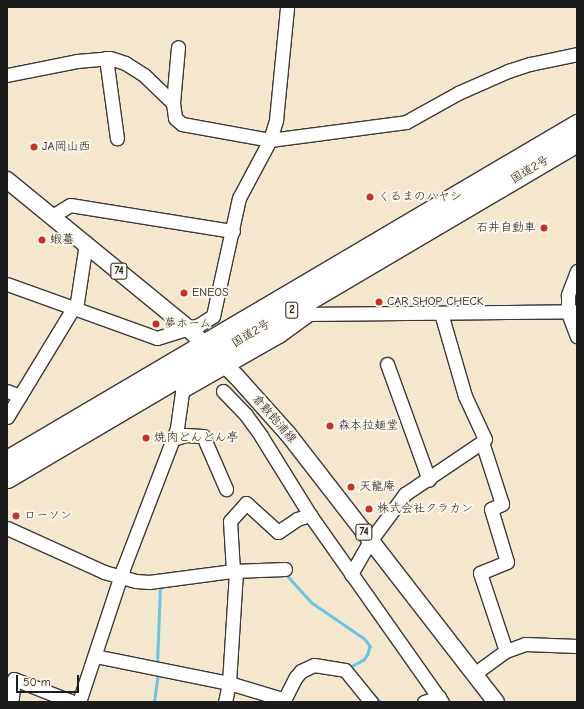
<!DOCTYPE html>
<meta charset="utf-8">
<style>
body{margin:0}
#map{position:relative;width:584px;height:709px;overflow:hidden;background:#f4e7ce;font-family:"Comic Neue","Klee One",sans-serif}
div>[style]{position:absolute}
.stream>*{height:2.5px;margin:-1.25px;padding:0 1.25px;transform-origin:1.25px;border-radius:1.25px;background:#67c5e5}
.roads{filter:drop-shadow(1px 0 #3c3a37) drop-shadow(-1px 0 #3c3a37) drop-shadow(0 1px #3c3a37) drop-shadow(0 -1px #3c3a37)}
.minor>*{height:13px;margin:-6.5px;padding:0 6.5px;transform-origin:6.5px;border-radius:6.5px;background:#fff}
.major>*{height:16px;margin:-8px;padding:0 8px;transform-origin:8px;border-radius:8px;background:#fff}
.highway>*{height:19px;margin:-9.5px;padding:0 9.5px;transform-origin:9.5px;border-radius:9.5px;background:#fff}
.dots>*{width:11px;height:11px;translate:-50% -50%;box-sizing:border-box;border:2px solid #fbf7ec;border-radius:50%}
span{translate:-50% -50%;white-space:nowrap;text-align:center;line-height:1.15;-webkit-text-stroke:4px #fbf7ec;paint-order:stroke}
.shield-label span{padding:1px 3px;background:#fbf7ec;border:1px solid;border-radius:3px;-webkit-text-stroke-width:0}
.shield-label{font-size:11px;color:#1c1c1c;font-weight:700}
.poi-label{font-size:12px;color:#1c1c1c}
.left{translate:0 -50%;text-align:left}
.right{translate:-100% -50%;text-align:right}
.street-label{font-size:12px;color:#1c1c1c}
.frame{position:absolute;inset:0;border:8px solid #1c1c1c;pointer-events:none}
.scale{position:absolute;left:16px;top:675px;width:63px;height:18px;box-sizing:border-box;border:2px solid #1c1c1c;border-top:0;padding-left:5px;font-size:12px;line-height:14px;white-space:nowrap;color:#1c1c1c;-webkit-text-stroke:3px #fbf7ec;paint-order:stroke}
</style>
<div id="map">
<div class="stream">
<div style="left:286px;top:574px;width:38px;rotate:48deg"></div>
<div style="left:311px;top:602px;width:65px;rotate:34.4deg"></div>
<div style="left:365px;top:639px;width:9px;rotate:54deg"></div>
<div style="left:370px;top:646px;width:8px;rotate:104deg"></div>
<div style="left:368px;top:654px;width:7px;rotate:124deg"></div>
<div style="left:364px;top:660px;width:17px;rotate:152deg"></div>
<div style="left:157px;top:664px;width:79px;rotate:-87.8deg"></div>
<div style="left:370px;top:691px;width:16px;rotate:45deg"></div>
<div style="left:154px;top:702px;width:29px;rotate:-82deg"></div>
</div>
<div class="roads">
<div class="minor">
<div style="left:106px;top:58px;width:81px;rotate:82.2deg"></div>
<div style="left:7px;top:75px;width:71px;rotate:-11.3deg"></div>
<div style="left:77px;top:61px;width:33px;rotate:-5deg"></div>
<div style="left:110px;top:58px;width:16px;rotate:18deg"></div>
<div style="left:125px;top:63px;width:22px;rotate:32deg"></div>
<div style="left:144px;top:75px;width:40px;rotate:44deg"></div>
<div style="left:173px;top:103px;width:15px;rotate:82deg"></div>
<div style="left:175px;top:118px;width:9px;rotate:41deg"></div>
<div style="left:182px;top:124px;width:89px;rotate:10.3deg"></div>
<div style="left:270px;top:140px;width:137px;rotate:-7.5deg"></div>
<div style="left:406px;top:122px;width:60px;rotate:-29.1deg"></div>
<div style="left:458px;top:93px;width:55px;rotate:-23.7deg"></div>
<div style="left:508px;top:71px;width:23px;rotate:-18deg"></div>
<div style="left:530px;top:64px;width:48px;rotate:-12deg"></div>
<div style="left:173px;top:103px;width:56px;rotate:-84.9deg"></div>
<div style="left:52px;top:216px;width:21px;rotate:-31deg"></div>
<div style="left:70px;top:205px;width:165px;rotate:9.1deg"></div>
<div style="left:577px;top:271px;width:26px;rotate:111deg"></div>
<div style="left:568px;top:295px;width:18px;rotate:90deg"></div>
<div style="left:568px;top:313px;width:25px;rotate:69deg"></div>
<div style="left:7px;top:284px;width:159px;rotate:19.8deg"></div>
<div style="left:157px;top:338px;width:44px;rotate:-17.2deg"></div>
<div style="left:199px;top:325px;width:17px;rotate:-33deg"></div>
<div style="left:213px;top:316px;width:121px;rotate:-77.6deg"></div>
<div style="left:239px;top:198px;width:66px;rotate:-61.9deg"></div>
<div style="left:270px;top:140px;width:21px;rotate:-73deg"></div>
<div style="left:276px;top:120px;width:114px;rotate:-84.4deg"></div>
<div style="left:441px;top:313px;width:86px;rotate:73.9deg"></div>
<div style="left:465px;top:396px;width:47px;rotate:65.1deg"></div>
<div style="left:485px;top:439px;width:4px;rotate:135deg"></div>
<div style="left:482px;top:442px;width:65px;rotate:72.1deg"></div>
<div style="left:502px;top:504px;width:12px;rotate:156deg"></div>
<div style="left:491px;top:509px;width:55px;rotate:73.2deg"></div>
<div style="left:507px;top:562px;width:29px;rotate:158deg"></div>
<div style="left:480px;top:573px;width:82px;rotate:71.6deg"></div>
<div style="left:387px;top:364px;width:123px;rotate:70.1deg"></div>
<div style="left:7px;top:391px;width:14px;rotate:21deg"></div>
<div style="left:223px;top:391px;width:33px;rotate:46deg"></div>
<div style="left:246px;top:415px;width:26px;rotate:54deg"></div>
<div style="left:261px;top:436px;width:93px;rotate:58.2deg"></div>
<div style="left:310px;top:515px;width:229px;rotate:54.8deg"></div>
<div style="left:7px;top:417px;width:135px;rotate:-58.7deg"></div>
<div style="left:77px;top:302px;width:60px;rotate:-81.3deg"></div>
<div style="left:173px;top:439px;width:13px;rotate:-18deg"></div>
<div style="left:185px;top:435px;width:18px;rotate:3deg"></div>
<div style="left:203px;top:436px;width:58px;rotate:66.5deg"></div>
<div style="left:7px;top:528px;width:107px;rotate:24.4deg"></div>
<div style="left:104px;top:572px;width:33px;rotate:16deg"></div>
<div style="left:136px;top:581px;width:13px;rotate:4deg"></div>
<div style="left:149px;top:582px;width:85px;rotate:-7.5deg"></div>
<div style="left:233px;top:571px;width:52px;rotate:-2.2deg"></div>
<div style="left:233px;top:571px;width:50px;rotate:-93.4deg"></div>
<div style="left:230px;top:521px;width:24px;rotate:-48deg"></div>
<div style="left:246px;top:503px;width:43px;rotate:42.2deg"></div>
<div style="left:278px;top:532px;width:23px;rotate:-34deg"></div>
<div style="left:297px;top:519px;width:14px;rotate:-17deg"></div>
<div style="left:351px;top:574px;width:38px;rotate:-60deg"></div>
<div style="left:370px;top:541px;width:59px;rotate:-53.3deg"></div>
<div style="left:405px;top:494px;width:93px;rotate:-34deg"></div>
<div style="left:95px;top:656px;width:137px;rotate:11.4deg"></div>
<div style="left:229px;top:683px;width:52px;rotate:16.7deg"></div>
<div style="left:279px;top:698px;width:6px;rotate:45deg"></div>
<div style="left:474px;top:674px;width:39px;rotate:-36deg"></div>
<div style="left:506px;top:651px;width:20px;rotate:-20deg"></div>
<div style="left:525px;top:644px;width:52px;rotate:2.2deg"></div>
<div style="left:7px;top:700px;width:6px;rotate:-31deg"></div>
<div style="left:12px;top:697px;width:18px;rotate:-84deg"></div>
<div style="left:14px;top:679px;width:63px;rotate:21.3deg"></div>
<div style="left:79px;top:702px;width:140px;rotate:-71.7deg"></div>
<div style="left:123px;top:569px;width:151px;rotate:-69deg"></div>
<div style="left:177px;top:428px;width:37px;rotate:-82deg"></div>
<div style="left:182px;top:391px;width:112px;rotate:-29.6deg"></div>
<div style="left:279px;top:336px;width:37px;rotate:-36deg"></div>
<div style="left:309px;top:314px;width:268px;rotate:-0.6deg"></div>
<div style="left:225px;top:702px;width:19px;rotate:-78deg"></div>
<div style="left:229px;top:683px;width:112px;rotate:-86.4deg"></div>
<div style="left:283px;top:702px;width:28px;rotate:-63deg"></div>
<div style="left:296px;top:677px;width:8px;rotate:-50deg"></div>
<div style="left:301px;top:671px;width:14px;rotate:-25deg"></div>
<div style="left:314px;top:665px;width:31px;rotate:9deg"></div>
<div style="left:345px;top:670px;width:41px;rotate:50.9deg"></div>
<div style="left:424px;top:702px;width:16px;rotate:-18deg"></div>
</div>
<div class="major">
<div style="left:7px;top:180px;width:234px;rotate:39.3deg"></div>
<div style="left:188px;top:328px;width:69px;rotate:45deg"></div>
<div style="left:237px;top:377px;width:76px;rotate:48.2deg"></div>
<div style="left:288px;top:434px;width:339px;rotate:52.2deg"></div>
</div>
<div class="highway">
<div style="left:7px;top:460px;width:662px;rotate:-30.52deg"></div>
<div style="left:7px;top:478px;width:662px;rotate:-30.52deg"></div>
</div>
</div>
<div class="dots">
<div style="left:34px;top:147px;background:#c8321e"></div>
<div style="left:370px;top:197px;background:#c8321e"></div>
<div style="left:544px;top:228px;background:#c8321e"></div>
<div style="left:42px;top:240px;background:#c8321e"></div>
<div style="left:184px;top:293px;background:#c8321e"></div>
<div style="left:379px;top:302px;background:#c8321e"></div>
<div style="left:156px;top:324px;background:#c8321e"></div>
<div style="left:330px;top:426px;background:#c8321e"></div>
<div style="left:146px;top:438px;background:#c8321e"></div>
<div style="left:351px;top:487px;background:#c8321e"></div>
<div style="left:369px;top:509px;background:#c8321e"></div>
<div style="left:16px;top:516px;background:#c8321e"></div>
</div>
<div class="shield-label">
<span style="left:119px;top:271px">74</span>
<span style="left:292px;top:310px">2</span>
<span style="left:364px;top:532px">74</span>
</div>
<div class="poi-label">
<span class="left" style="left:42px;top:147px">JA岡山西</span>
<span class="left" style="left:378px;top:197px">くるまのハヤシ</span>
<span class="right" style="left:536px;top:228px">石井自動車</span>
<span class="left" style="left:50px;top:240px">蝦蟇</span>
<span class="left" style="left:192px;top:293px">ENEOS</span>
<span class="left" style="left:387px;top:302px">CAR SHOP CHECK</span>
<span class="left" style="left:164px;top:324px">夢ホーム</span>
<span class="left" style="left:338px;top:426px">森本拉麺堂</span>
<span class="left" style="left:154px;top:438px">焼肉どんどん亭</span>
<span class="left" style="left:359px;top:487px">天龍庵</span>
<span class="left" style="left:377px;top:509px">株式会社クラカン</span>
<span class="left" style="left:24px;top:516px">ローソン</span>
</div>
<div class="street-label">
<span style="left:530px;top:170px;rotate:-31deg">国道2号</span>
<span style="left:251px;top:334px;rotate:-31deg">国道2号</span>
<span style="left:274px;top:419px;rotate:49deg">倉敷飽浦線</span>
</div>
<div class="frame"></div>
<div class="scale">50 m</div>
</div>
